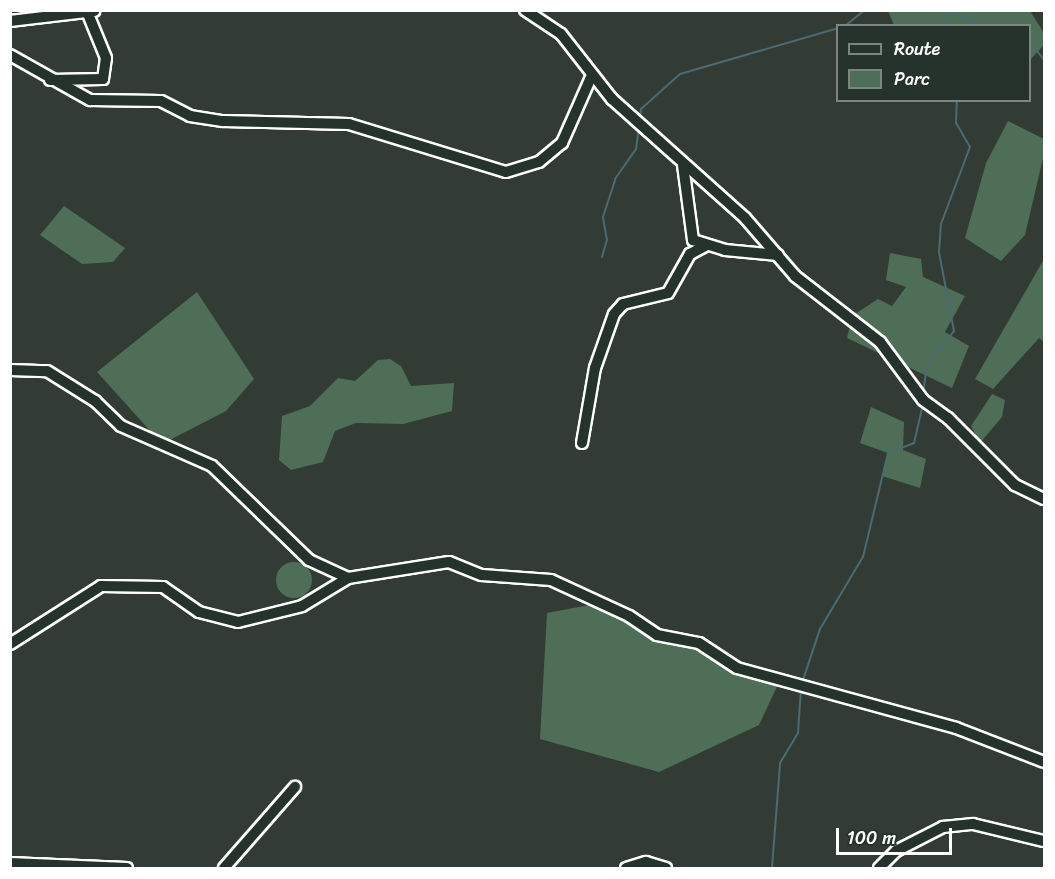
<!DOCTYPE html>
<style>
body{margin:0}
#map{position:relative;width:1055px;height:879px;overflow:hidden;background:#333b35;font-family:Sriracha,sans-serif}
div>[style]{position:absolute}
.green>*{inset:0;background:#4f6e57}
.round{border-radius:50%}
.stream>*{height:2px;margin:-1px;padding:0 1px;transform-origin:1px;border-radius:1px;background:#4c6a72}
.roads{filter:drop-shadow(2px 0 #fff) drop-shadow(-2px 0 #fff) drop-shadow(0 2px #fff) drop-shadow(0 -2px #fff)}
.minor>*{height:10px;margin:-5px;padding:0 5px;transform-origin:5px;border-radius:5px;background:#26332d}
span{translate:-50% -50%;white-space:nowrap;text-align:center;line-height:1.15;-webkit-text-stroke:4.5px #26332d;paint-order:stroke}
.frame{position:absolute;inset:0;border:12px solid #fff;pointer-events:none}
.legend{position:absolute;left:836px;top:24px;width:195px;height:78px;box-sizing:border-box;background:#26332d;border:2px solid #7d8581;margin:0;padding:8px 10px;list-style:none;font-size:18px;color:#fff}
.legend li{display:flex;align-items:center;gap:12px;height:30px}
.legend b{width:30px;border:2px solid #7d8581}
.scale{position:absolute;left:836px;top:828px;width:116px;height:27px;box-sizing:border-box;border:3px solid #fff;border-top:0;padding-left:8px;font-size:18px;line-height:21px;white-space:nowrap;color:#fff;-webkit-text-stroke:4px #26332d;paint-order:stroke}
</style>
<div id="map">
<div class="green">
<div style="clip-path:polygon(888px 11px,1030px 11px,1044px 33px,1043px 46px,1030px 60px,1030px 26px,894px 25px)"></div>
<div style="clip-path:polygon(1008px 121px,1044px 139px,1044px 154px,1025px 235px,1001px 261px,965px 238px,986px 163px)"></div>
<div style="clip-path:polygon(64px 206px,125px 248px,113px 262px,82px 264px,40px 235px)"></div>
<div style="clip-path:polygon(890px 253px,921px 259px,923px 277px,965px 296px,945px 332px,969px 346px,952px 388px,847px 338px,852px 316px,878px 299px,892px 306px,906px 287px,886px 280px)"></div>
<div style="clip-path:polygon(1044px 259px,1044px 342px,1039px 338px,993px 389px,975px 379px)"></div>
<div style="clip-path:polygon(197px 292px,254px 379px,226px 411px,162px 444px,97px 372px)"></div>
<div style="clip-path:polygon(390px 359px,401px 366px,411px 386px,454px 383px,452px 411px,403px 424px,356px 423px,335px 431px,323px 462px,291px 470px,279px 460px,282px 416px,310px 406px,338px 378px,355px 381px,378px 360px)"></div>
<div style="clip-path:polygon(992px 394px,1005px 400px,1002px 417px,980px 443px,971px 426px)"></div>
<div style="clip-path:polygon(871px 407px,904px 422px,903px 450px,926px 459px,920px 488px,882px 476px,888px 453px,860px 443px)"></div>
<div class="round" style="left:276px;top:562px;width:36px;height:36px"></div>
<div style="clip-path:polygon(600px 603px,652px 635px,680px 638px,723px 663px,781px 678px,759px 725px,659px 772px,540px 739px,547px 613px)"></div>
</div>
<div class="stream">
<div style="left:947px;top:10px;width:42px;rotate:22.3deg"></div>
<div style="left:946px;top:11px;width:16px;rotate:75deg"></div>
<div style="left:845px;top:26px;width:26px;rotate:-39deg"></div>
<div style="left:1030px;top:42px;width:23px;rotate:52deg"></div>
<div style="left:640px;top:119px;width:10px;rotate:-84deg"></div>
<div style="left:641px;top:109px;width:52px;rotate:-41.9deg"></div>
<div style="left:680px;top:74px;width:165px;rotate:-16.2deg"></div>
<div style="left:602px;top:257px;width:18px;rotate:-74deg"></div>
<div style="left:607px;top:240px;width:23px;rotate:-100deg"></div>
<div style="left:603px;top:217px;width:40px;rotate:-72deg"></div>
<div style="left:615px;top:179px;width:37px;rotate:-55deg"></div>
<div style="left:636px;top:149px;width:21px;rotate:-82deg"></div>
<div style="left:923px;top:392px;width:26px;rotate:-81deg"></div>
<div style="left:927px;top:366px;width:44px;rotate:-52.4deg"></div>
<div style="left:954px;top:331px;width:80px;rotate:-100.8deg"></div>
<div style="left:939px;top:252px;width:28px;rotate:-86deg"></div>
<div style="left:941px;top:224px;width:82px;rotate:-69.4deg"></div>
<div style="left:970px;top:147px;width:28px;rotate:-120deg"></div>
<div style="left:956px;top:123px;width:23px;rotate:-88deg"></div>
<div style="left:802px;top:683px;width:57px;rotate:-71.6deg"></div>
<div style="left:820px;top:629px;width:84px;rotate:-59.2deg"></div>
<div style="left:863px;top:557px;width:107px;rotate:-76.5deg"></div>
<div style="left:888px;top:453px;width:28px;rotate:-21deg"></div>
<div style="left:914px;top:443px;width:40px;rotate:-77deg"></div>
<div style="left:772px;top:868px;width:105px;rotate:-85.6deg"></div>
<div style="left:780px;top:763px;width:35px;rotate:-59deg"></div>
<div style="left:798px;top:733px;width:45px;rotate:-86.2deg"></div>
</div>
<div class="roads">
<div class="minor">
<div style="left:525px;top:10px;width:43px;rotate:33.7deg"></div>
<div style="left:561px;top:34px;width:83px;rotate:51.9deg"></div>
<div style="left:612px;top:99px;width:178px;rotate:41.8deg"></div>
<div style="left:745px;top:218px;width:77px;rotate:49.2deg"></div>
<div style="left:795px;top:276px;width:108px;rotate:37.8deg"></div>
<div style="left:880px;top:342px;width:72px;rotate:53.4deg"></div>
<div style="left:923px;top:400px;width:31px;rotate:36deg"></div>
<div style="left:948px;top:418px;width:95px;rotate:45deg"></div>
<div style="left:1015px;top:485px;width:32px;rotate:26deg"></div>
<div style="left:10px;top:21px;width:85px;rotate:-6.8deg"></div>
<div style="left:10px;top:55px;width:92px;rotate:29.4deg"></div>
<div style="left:90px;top:100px;width:71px;rotate:0.8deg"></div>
<div style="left:161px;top:101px;width:33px;rotate:27deg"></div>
<div style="left:190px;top:116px;width:33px;rotate:9deg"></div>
<div style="left:223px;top:121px;width:126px;rotate:1.4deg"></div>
<div style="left:349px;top:124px;width:164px;rotate:17deg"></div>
<div style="left:506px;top:172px;width:34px;rotate:-17deg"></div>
<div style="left:539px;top:162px;width:30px;rotate:-40deg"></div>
<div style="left:562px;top:143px;width:74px;rotate:-66.2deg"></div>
<div style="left:50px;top:80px;width:53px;rotate:-1.1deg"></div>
<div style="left:103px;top:79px;width:21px;rotate:-82deg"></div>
<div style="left:106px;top:58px;width:48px;rotate:-112.2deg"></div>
<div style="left:683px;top:165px;width:76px;rotate:82.4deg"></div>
<div style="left:693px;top:240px;width:34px;rotate:17deg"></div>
<div style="left:725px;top:250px;width:53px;rotate:5.4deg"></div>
<div style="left:10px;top:370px;width:37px;rotate:2deg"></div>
<div style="left:47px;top:371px;width:57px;rotate:32deg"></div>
<div style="left:95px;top:401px;width:36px;rotate:44deg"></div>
<div style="left:121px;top:426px;width:99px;rotate:23.7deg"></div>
<div style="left:212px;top:466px;width:135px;rotate:44.1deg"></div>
<div style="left:309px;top:560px;width:43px;rotate:24.8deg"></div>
<div style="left:582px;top:443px;width:76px;rotate:-80.2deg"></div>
<div style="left:595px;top:368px;width:57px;rotate:-70.6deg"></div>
<div style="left:614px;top:314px;width:13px;rotate:-48deg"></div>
<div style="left:623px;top:304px;width:46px;rotate:-13.7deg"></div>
<div style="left:668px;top:293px;width:45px;rotate:-60.6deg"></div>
<div style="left:690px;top:254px;width:17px;rotate:-28deg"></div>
<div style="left:10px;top:644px;width:108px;rotate:-32.5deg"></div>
<div style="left:101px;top:586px;width:62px;rotate:0.9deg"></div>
<div style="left:163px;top:587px;width:44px;rotate:34.8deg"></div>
<div style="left:199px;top:612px;width:40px;rotate:14.4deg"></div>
<div style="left:238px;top:622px;width:66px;rotate:-14deg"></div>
<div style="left:302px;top:606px;width:54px;rotate:-31.3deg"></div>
<div style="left:348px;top:578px;width:102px;rotate:-9deg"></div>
<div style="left:449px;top:562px;width:35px;rotate:22deg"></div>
<div style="left:482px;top:575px;width:69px;rotate:4.1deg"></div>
<div style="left:551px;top:580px;width:86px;rotate:24.8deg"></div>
<div style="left:629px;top:616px;width:34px;rotate:34deg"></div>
<div style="left:657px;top:635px;width:43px;rotate:10.8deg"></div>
<div style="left:699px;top:643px;width:45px;rotate:33.3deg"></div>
<div style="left:737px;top:668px;width:227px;rotate:15.3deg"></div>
<div style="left:956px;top:728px;width:94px;rotate:21.1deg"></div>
<div style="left:10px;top:863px;width:117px;rotate:2.4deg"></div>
<div style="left:224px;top:868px;width:108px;rotate:-48.8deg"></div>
<div style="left:626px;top:868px;width:21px;rotate:-17deg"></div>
<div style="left:646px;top:862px;width:21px;rotate:17deg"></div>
<div style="left:879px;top:868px;width:24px;rotate:-45deg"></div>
<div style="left:896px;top:851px;width:53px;rotate:-27.1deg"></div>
<div style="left:943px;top:827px;width:30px;rotate:-6deg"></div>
<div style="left:973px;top:824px;width:73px;rotate:13.5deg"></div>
</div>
</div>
<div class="frame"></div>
<ul class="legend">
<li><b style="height:8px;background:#26332d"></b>Route</li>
<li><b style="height:16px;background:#4f6e57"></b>Parc</li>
</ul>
<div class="scale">100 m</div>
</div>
